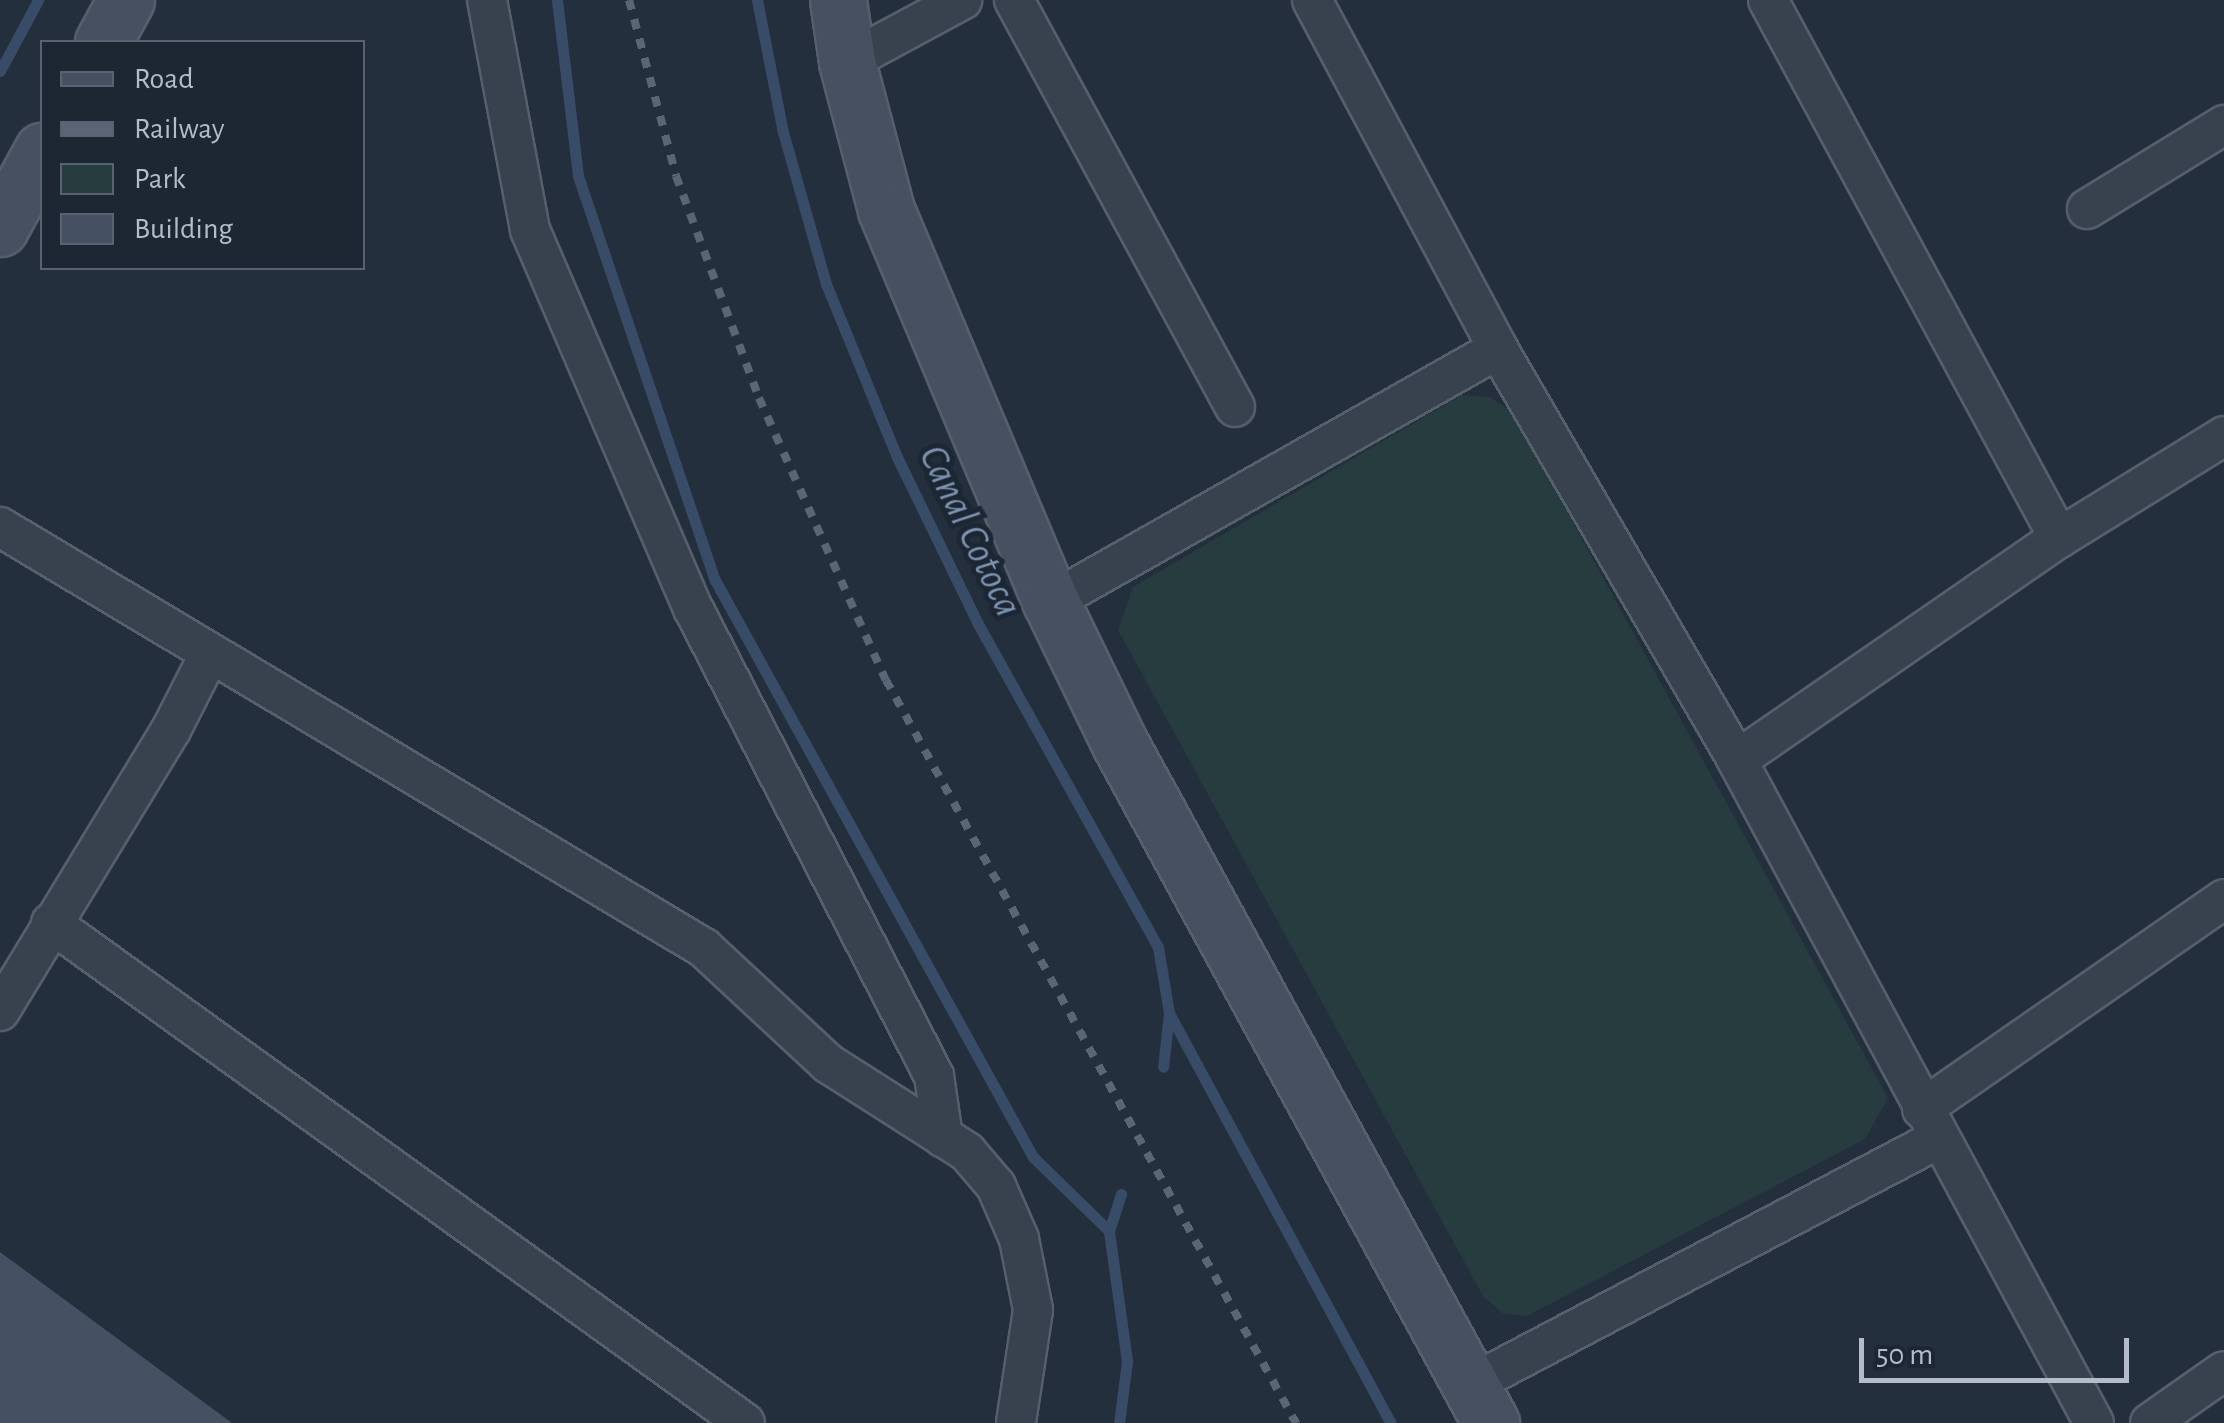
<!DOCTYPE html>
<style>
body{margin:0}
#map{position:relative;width:2224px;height:1423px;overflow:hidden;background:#242f3e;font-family:"Alegreya Sans",sans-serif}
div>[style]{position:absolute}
.green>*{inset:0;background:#263c3f}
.stream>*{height:11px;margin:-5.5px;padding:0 5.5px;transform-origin:5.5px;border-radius:5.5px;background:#394c67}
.building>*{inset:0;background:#455162}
.roads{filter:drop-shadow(2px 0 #565f6c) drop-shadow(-2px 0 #565f6c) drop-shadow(0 2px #565f6c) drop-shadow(0 -2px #565f6c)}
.street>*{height:38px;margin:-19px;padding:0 19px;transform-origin:19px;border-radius:19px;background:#38414e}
.secondary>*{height:55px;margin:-27.5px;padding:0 27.5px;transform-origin:27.5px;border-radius:27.5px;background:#465061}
.rail>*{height:8px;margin-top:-4px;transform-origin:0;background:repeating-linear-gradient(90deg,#5a6575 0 10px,transparent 0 20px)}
span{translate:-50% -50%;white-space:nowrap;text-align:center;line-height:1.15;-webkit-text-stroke:10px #1d2633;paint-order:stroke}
.water-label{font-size:40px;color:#7c92b1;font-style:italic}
.legend{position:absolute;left:40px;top:40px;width:325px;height:230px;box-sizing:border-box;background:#1d2633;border:2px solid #59626f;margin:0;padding:12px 18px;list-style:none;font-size:30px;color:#b4bcc9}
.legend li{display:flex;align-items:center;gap:20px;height:50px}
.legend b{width:50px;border:2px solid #59626f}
.scale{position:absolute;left:1859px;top:1338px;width:270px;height:45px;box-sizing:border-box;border:5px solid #b4bcc9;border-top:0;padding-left:12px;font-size:30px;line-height:35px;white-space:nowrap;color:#b4bcc9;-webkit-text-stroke:8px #1d2633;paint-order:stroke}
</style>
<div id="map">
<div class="green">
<div style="clip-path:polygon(1462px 395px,1490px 397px,1513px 413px,1888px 1098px,1865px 1139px,1527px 1316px,1502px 1313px,1483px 1296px,1118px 630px,1133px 587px)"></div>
</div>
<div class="stream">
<div style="left:557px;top:0;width:177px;rotate:83.2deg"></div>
<div style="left:578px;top:176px;width:427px;rotate:71.3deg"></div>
<div style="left:715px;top:580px;width:659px;rotate:61.14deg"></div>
<div style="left:1033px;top:1157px;width:106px;rotate:44.2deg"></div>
<div style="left:757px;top:0;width:135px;rotate:78.9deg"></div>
<div style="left:783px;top:132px;width:158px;rotate:74.2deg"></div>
<div style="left:826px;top:284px;width:187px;rotate:67.7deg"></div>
<div style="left:897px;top:457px;width:183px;rotate:64.1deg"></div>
<div style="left:977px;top:622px;width:372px;rotate:60.9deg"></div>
<div style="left:1158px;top:947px;width:67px;rotate:80.5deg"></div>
<div style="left:1169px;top:1013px;width:54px;rotate:96.3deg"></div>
<div style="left:0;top:71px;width:81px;rotate:-61.8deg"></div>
<div style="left:1169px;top:1013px;width:466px;rotate:61.6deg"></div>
<div style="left:1119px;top:1423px;width:63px;rotate:-82.6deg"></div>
<div style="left:1127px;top:1361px;width:131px;rotate:-97.9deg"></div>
<div style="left:1109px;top:1231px;width:39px;rotate:-72deg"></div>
</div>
<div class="building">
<div style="clip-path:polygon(0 1252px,232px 1423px,0 1423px)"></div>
</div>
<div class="roads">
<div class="street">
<div style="left:487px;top:0;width:234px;rotate:79.4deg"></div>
<div style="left:530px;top:230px;width:414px;rotate:66.7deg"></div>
<div style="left:694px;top:610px;width:524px;rotate:62.75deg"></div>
<div style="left:934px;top:1076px;width:62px;rotate:81.6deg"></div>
<div style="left:1014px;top:0;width:463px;rotate:61.5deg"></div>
<div style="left:1312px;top:0;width:395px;rotate:61.9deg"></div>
<div style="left:1498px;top:349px;width:475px;rotate:59.8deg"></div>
<div style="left:1737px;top:760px;width:753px;rotate:61.7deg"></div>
<div style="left:1768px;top:0;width:612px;rotate:61.59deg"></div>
<div style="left:847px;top:62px;width:131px;rotate:-28.3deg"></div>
<div style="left:2087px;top:209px;width:161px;rotate:-31.5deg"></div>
<div style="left:0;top:527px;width:820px;rotate:30.88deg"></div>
<div style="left:704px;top:948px;width:171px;rotate:42.9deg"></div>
<div style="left:829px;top:1064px;width:164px;rotate:32.5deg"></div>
<div style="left:967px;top:1152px;width:45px;rotate:49.5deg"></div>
<div style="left:996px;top:1186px;width:58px;rotate:66.5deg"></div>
<div style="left:1019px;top:1239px;width:72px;rotate:78.8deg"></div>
<div style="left:1033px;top:1310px;width:114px;rotate:98.6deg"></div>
<div style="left:1051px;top:602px;width:514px;rotate:-29.51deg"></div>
<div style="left:1737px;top:760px;width:391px;rotate:-34.6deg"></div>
<div style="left:2059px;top:538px;width:194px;rotate:-31.7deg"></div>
<div style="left:51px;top:923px;width:855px;rotate:35.77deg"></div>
<div style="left:0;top:1011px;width:329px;rotate:-58.7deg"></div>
<div style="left:171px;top:730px;width:86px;rotate:-63.1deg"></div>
<div style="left:1922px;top:1109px;width:368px;rotate:-34.8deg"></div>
<div style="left:1470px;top:1385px;width:529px;rotate:-27.73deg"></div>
<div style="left:2150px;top:1423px;width:90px;rotate:-35.1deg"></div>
</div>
<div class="secondary">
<div style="left:838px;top:0;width:63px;rotate:81.7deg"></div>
<div style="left:847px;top:62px;width:153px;rotate:75.2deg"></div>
<div style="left:886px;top:210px;width:425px;rotate:67.2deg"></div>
<div style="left:1051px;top:602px;width:156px;rotate:64.1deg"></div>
<div style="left:1119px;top:742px;width:776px;rotate:61.35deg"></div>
<div style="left:103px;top:42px;width:48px;rotate:-61.3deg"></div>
<div style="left:0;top:228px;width:88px;rotate:-61.4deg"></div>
</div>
</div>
<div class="rail">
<div style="left:629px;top:0;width:182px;rotate:75deg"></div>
<div style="left:676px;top:176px;width:237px;rotate:69.5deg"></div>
<div style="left:759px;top:398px;width:309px;rotate:65.8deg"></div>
<div style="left:886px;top:680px;width:849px;rotate:61.11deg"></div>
</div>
<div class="water-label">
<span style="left:970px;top:531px;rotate:64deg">Canal Cotoca</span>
</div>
<ul class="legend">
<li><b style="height:12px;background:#465061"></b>Road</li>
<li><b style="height:12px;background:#5a6575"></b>Railway</li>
<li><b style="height:28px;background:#263c3f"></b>Park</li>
<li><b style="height:28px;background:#455162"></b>Building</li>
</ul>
<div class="scale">50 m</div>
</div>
